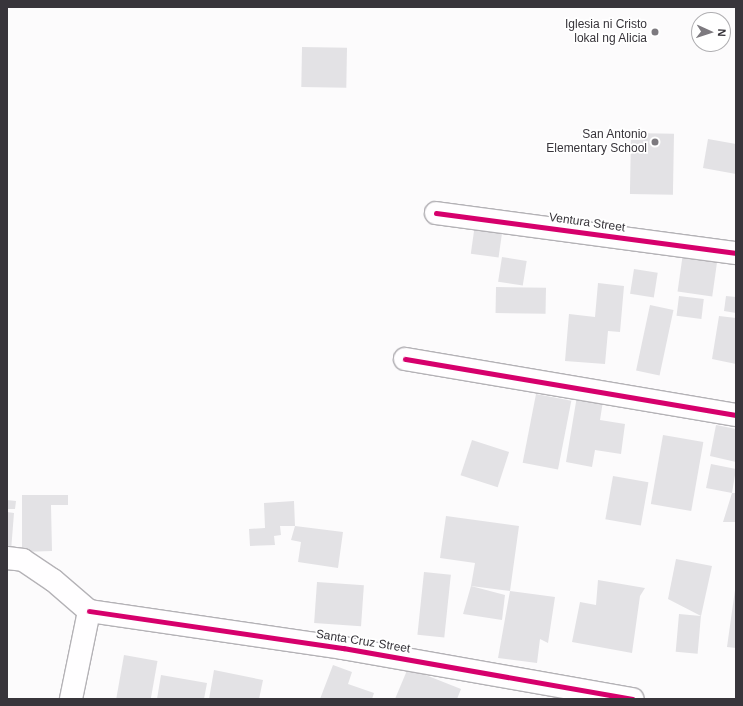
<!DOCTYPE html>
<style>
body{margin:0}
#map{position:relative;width:743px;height:706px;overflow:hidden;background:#fcfbfc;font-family:Arial,sans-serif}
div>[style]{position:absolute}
.building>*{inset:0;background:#e3e2e5;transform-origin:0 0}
.roads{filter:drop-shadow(1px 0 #b4b2b6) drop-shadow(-1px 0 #b4b2b6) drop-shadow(0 1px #b4b2b6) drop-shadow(0 -1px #b4b2b6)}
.minor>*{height:22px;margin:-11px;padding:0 11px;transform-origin:11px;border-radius:11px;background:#fffeff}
.cycleway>*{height:5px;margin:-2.5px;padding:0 2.5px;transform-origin:2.5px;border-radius:2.5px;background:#d6006c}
.dots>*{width:11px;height:11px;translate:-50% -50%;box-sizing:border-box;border:2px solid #fff;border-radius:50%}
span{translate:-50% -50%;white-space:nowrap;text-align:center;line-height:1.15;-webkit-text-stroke:3.5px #fff;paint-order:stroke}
.poi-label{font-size:12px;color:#38353b}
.right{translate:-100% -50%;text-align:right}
.street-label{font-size:12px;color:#38353b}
.frame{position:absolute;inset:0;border:8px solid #38353b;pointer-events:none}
.north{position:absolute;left:691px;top:12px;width:40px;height:40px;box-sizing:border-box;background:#fff;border:1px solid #afaeb1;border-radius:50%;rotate:93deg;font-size:11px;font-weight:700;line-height:16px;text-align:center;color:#38353b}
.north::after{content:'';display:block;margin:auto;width:14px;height:18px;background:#7d7a7f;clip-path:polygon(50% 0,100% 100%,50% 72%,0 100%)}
</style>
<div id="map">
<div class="building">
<div style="left:302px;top:47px;width:45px;height:40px;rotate:1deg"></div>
<div style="left:631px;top:133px;width:43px;height:61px;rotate:1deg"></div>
<div style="clip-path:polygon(708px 139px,736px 144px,736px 174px,703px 168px)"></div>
<div style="left:475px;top:224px;width:28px;height:30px;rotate:8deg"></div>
<div style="left:683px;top:253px;width:35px;height:39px;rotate:8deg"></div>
<div style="left:502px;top:257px;width:25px;height:25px;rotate:9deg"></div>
<div style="left:634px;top:269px;width:24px;height:25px;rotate:9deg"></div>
<div style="clip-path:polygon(598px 283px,624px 286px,620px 332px,608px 331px,605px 364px,565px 361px,569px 314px,595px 317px)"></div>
<div style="left:496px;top:287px;width:50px;height:26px;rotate:1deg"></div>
<div style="left:679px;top:296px;width:25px;height:20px;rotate:7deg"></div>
<div style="clip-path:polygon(726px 296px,736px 297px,736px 313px,724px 311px)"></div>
<div style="left:650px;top:305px;width:24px;height:67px;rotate:12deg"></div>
<div style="clip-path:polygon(719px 316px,736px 318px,736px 364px,712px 359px)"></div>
<div style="left:536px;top:394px;width:36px;height:70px;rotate:11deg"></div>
<div style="clip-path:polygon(577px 396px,603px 401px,600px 420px,625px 424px,621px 454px,595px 450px,592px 467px,566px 462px)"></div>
<div style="clip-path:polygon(716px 425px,736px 429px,736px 462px,710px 456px)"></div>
<div style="left:663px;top:435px;width:41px;height:70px;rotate:10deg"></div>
<div style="left:472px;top:440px;width:39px;height:37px;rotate:18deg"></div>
<div style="clip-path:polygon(711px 464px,736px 469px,732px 493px,736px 493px,736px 522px,723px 522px,732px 493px,706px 488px)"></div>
<div style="left:613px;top:476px;width:36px;height:44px;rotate:10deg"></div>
<div style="clip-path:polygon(22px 495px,68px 495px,68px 505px,51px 505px,52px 551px,22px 552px)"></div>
<div style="clip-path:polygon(7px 500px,16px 501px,15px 509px,7px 509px)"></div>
<div style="clip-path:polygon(294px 501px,295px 526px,280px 526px,281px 535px,274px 536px,275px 545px,250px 546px,249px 529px,265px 528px,264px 503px)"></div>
<div style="clip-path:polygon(7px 512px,14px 513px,11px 551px,7px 550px)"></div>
<div style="clip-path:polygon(446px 516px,519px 526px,510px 591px,471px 586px,475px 563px,440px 558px)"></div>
<div style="clip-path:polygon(295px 526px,343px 532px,338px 568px,298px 562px,301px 542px,291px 540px)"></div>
<div style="clip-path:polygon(676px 559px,712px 566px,701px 616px,668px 599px)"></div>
<div style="left:424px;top:572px;width:27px;height:63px;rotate:6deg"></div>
<div style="clip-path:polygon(598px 580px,645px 588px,640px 596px,632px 653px,572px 642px,580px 602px,596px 605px)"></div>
<div style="left:317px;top:582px;width:47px;height:41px;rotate:4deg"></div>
<div style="clip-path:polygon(471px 586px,505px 595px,502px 620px,463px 614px)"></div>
<div style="clip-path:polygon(735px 590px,736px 590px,736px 648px,727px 647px)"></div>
<div style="clip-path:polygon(510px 591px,555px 597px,548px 643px,540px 639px,537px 663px,498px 658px)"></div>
<div style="left:679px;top:614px;width:22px;height:38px;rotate:5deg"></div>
<div style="left:124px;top:655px;width:34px;height:45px;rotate:10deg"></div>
<div style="clip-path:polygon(333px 665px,352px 672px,348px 684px,374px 693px,372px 699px,320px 699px)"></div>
<div style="clip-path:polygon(408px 668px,461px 689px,457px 699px,395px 699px)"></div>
<div style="clip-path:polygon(214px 670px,263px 680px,259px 699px,209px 699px)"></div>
<div style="clip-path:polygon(161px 675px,207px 683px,204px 699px,157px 699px)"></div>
</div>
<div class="roads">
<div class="minor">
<div style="left:436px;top:213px;width:303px;rotate:7.6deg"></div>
<div style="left:405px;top:359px;width:336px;rotate:9.6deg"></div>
<div style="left:7px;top:558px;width:16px;rotate:7deg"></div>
<div style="left:23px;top:560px;width:36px;rotate:34deg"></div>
<div style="left:53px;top:580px;width:48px;rotate:40.7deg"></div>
<div style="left:89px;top:611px;width:257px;rotate:8.3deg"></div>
<div style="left:343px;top:648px;width:294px;rotate:10deg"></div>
<div style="left:71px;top:699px;width:90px;rotate:-78.4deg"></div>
</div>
</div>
<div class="cycleway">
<div style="left:436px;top:213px;width:303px;rotate:7.6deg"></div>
<div style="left:405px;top:359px;width:336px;rotate:9.6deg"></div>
<div style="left:89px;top:611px;width:257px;rotate:8.3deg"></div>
<div style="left:343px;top:648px;width:294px;rotate:10deg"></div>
</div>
<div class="dots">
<div style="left:655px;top:32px;background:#7d7a7f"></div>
<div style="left:655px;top:142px;background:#7d7a7f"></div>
</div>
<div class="poi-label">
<span class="right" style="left:647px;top:32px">Iglesia ni Cristo<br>lokal ng Alicia</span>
<span class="right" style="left:647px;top:142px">San Antonio<br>Elementary School</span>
</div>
<div class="street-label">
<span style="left:587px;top:223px;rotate:8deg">Ventura Street</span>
<span style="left:363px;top:642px;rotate:9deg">Santa Cruz Street</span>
</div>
<div class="frame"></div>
<div class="north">N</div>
</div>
